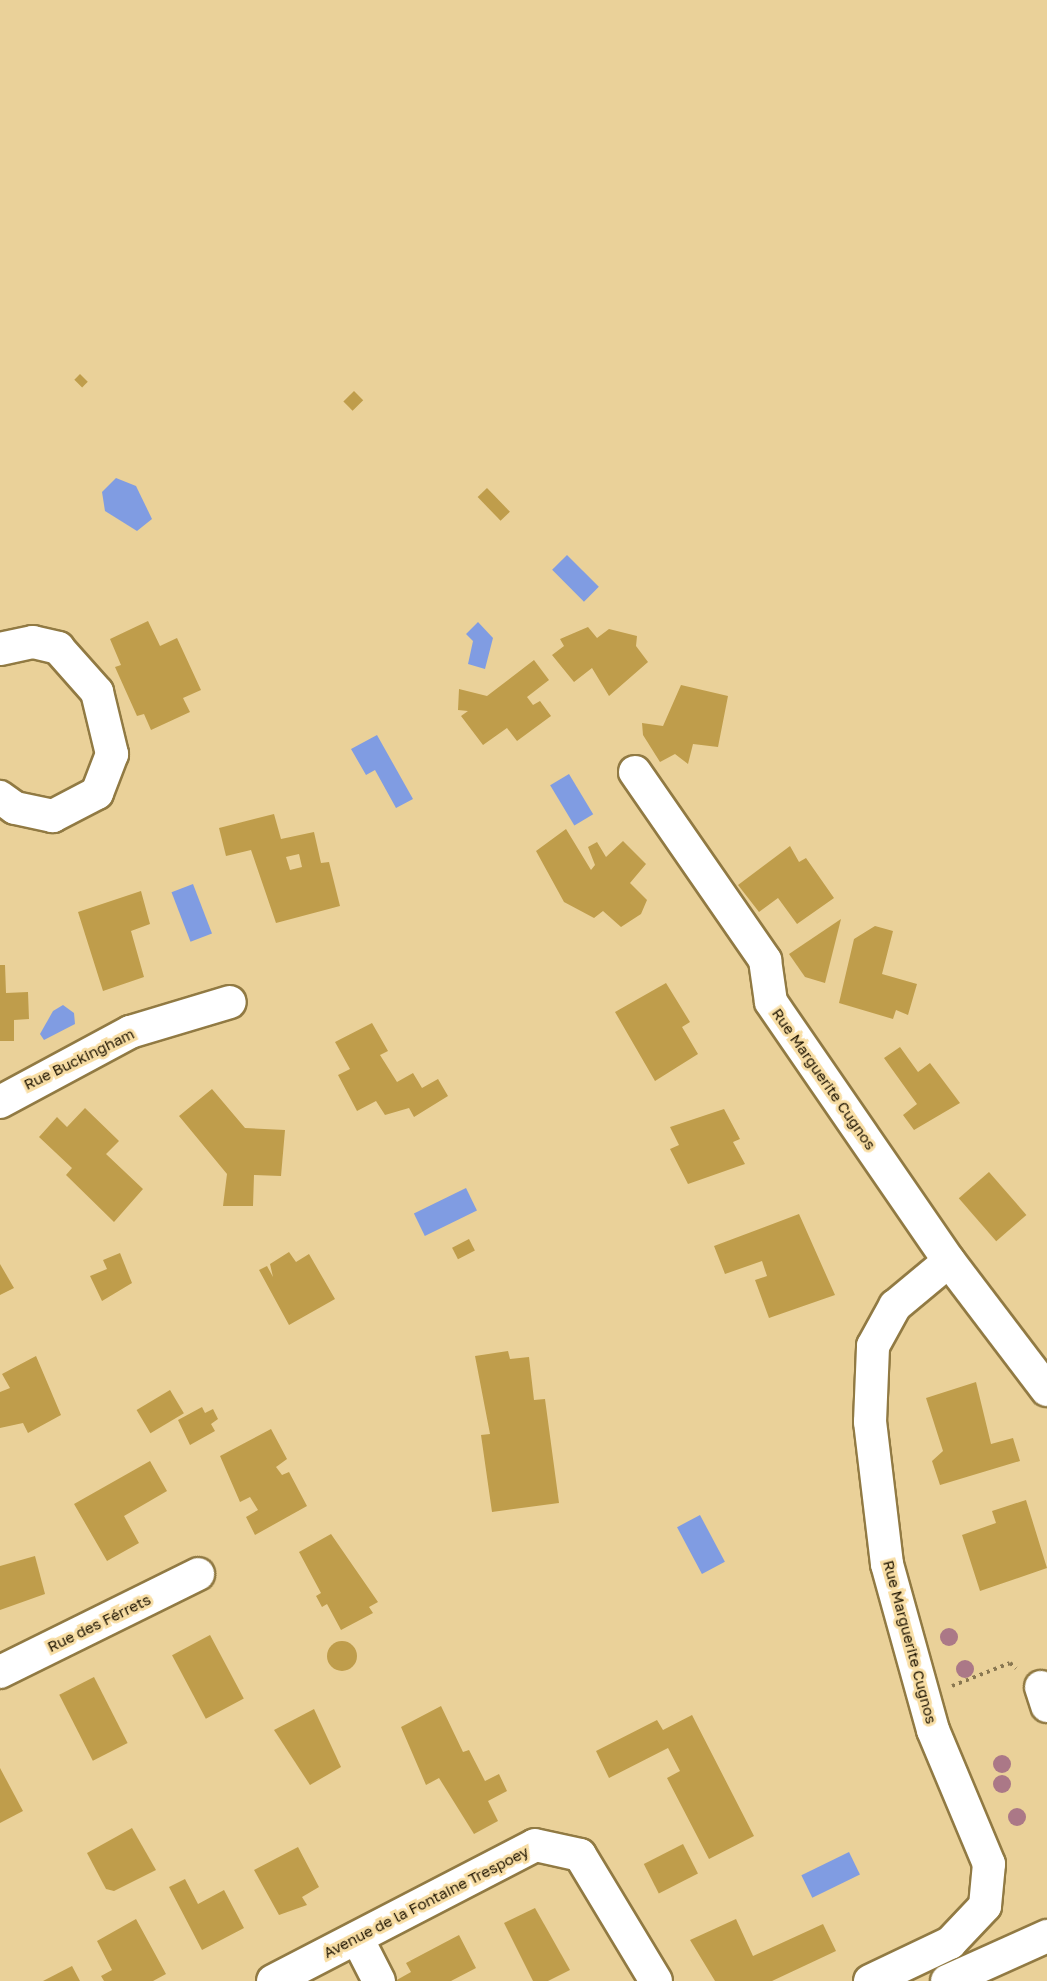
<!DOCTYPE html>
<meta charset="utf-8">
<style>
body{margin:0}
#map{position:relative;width:1047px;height:1981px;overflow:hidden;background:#ead199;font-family:"Golos Text",sans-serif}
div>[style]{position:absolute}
.water>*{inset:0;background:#809ce2;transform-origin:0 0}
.building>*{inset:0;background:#bf9d4b;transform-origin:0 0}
.round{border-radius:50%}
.path>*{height:4px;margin-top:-2px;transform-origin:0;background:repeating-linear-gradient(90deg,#897751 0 3px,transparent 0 7.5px)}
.roads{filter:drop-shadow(2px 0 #917a43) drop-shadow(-2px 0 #917a43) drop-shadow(0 2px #917a43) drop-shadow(0 -2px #917a43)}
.minor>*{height:32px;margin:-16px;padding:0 16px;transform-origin:16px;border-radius:16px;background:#fff}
.trees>*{width:18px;height:18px;margin:-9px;border-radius:50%;background:#ab7887}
span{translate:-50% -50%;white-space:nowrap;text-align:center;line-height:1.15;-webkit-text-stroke:6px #f8dea5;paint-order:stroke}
.street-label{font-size:15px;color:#1e1401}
</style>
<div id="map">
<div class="water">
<div style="clip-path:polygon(116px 478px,136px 486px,152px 519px,137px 531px,105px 511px,102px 492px)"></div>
<div style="left:567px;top:555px;width:45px;height:21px;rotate:45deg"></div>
<div style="clip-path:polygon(478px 622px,493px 638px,485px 669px,468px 664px,473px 641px,466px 634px)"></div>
<div style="clip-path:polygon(377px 735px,413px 799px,396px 808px,375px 770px,366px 775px,351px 749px)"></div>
<div style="left:569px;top:774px;width:47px;height:22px;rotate:59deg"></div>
<div style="left:193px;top:884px;width:53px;height:23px;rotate:69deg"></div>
<div style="clip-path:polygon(63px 1005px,74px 1013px,75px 1024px,44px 1040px,40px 1034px,53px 1011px)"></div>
<div style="left:466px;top:1188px;width:25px;height:58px;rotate:64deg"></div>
<div style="left:700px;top:1515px;width:53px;height:26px;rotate:62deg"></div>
<div style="left:849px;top:1852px;width:25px;height:53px;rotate:64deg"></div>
</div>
<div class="building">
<div style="left:80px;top:374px;width:11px;height:8px;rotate:45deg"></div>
<div style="left:354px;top:391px;width:13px;height:15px;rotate:45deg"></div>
<div style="left:487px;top:488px;width:33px;height:13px;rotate:46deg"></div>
<div style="clip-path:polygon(148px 621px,160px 646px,177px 638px,201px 690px,183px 698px,190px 712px,151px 730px,144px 714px,137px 716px,115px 667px,121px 665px,110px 639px)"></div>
<div style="clip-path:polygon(588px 627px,597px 638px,609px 629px,637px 636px,636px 646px,648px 662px,609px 696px,592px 668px,574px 682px,552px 655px,564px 646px,560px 639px)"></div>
<div style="clip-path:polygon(534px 660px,549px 680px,527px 697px,533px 705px,540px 701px,551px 716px,517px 741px,507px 728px,483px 745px,461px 716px,468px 711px,458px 710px,459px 689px,487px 696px)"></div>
<div style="clip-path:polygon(681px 685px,728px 696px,718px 747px,693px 744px,688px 764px,675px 754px,660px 762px,643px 735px,642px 723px,663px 726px)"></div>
<div style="clip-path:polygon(evenodd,274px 814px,281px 839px,314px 832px,321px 863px,329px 862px,340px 906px,276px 923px,251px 850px,226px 856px,219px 828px,274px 814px,299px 854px,302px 867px,290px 870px,286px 857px,299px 854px)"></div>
<div style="clip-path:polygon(566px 829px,591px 870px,595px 865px,588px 847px,597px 842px,606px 857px,623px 841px,646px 864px,630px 883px,647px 900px,641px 914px,621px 927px,603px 911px,594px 918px,564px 902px,536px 851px)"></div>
<div style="clip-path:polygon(790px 846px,799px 862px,806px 858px,834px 898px,797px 924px,778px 898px,759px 912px,738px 885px)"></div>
<div style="clip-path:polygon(141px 891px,150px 924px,131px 931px,144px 977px,103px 991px,78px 912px)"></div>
<div style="clip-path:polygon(841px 919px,825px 983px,805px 977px,789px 954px)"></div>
<div style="clip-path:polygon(875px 926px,893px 931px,882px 974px,917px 984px,908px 1015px,896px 1010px,893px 1019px,839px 1003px,854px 939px)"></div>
<div style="clip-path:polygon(0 965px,5px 965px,6px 993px,28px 992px,29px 1019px,14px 1020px,14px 1041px,0 1041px)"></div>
<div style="clip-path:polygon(666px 983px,690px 1022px,682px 1027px,698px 1054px,655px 1081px,615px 1012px)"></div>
<div style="clip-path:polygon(372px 1023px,388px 1051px,380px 1055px,397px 1082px,413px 1073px,422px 1088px,438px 1079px,448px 1096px,414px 1117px,409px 1108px,385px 1115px,376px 1101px,357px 1111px,338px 1075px,350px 1069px,335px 1042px)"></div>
<div style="clip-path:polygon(900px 1047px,918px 1072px,930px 1063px,960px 1103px,914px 1130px,903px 1115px,917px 1104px,884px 1058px)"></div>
<div style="clip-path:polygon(212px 1089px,245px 1128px,285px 1130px,281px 1176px,254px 1175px,253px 1206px,223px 1206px,227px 1174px,179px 1116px)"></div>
<div style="clip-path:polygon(85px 1108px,119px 1141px,106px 1154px,143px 1189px,114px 1222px,66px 1175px,72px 1168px,39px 1137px,57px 1117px,67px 1127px)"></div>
<div style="clip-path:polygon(724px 1109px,740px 1139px,733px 1142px,745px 1164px,688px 1184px,670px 1149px,679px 1145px,670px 1127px)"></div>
<div style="left:989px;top:1172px;width:57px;height:40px;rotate:49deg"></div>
<div style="clip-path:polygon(799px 1214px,835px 1295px,769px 1318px,755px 1280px,767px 1276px,762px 1261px,725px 1274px,714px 1246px)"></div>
<div style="left:469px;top:1239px;width:13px;height:19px;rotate:63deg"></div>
<div style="clip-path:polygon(289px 1252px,296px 1262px,309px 1254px,335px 1299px,289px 1325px,259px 1270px,267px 1266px,273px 1277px,270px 1264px)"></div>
<div style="clip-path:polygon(120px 1253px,132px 1283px,102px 1301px,90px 1276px,107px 1269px,103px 1260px)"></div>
<div style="clip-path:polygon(0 1264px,14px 1288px,0 1295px)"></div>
<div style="clip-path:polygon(508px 1351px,510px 1359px,529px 1357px,534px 1400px,545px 1399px,559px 1503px,492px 1512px,481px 1435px,490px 1434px,475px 1356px)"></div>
<div style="clip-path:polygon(36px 1356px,61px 1415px,28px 1433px,23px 1423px,0 1428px,0 1392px,10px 1388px,2px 1374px)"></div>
<div style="clip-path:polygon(976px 1382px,991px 1444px,1013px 1438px,1020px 1461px,940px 1485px,932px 1461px,943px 1451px,926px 1398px)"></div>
<div style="left:170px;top:1390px;width:27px;height:39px;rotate:59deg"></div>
<div style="clip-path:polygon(202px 1407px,205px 1413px,213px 1409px,218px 1419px,211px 1424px,215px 1431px,190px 1445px,178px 1420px)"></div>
<div style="clip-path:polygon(271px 1429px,287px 1459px,276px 1467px,282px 1475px,289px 1472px,307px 1506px,255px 1535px,246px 1517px,258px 1510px,250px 1497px,240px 1502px,220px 1456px)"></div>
<div style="clip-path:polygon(150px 1461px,167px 1491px,124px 1516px,139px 1543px,107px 1561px,74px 1504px)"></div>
<div style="clip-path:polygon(1026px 1500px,1047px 1568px,980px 1591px,962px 1535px,996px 1523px,992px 1511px)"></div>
<div style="clip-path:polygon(331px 1534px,378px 1602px,369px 1607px,373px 1613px,341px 1630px,327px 1604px,322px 1607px,316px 1596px,321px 1593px,299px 1552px)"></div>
<div style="clip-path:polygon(35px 1556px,45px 1594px,0 1610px,0 1566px)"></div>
<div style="left:210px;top:1635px;width:72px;height:43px;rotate:62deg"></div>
<div class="round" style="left:327px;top:1641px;width:30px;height:30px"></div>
<div style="left:94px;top:1677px;width:74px;height:39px;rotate:63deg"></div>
<div style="clip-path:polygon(441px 1706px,463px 1752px,469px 1750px,485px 1781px,499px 1774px,507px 1791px,488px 1801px,498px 1821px,474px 1834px,439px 1778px,426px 1785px,401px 1727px)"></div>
<div style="clip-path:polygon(314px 1709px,341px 1767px,310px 1785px,274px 1730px)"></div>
<div style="clip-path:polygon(692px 1715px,754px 1836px,709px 1859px,667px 1778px,680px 1771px,668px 1748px,609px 1778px,596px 1751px,657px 1720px,663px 1730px)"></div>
<div style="clip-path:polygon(0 1768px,23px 1811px,0 1823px)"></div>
<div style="clip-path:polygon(132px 1828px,156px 1870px,114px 1891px,106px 1889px,87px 1853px)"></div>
<div style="left:683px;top:1844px;width:33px;height:44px;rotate:63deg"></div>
<div style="clip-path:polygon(298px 1847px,319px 1887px,302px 1897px,307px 1905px,279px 1915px,254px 1870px)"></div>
<div style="clip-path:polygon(185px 1879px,198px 1904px,224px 1890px,244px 1928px,202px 1950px,169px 1887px)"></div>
<div style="clip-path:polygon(535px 1908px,570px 1970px,548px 1981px,533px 1981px,504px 1923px)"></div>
<div style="clip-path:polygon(136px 1919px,166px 1974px,153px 1981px,104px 1981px,101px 1976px,112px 1970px,97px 1941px)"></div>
<div style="clip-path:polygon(736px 1919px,753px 1956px,823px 1924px,836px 1951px,772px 1981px,715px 1981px,690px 1940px)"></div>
<div style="clip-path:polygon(459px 1935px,476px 1968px,451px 1981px,395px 1981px,411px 1972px,406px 1963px)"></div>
<div style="clip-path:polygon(72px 1966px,80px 1981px,43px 1981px)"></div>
</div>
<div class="path">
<div style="left:952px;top:1686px;width:62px;rotate:-21.6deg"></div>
<div style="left:1010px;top:1663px;width:8px;rotate:40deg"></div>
</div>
<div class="roads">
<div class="minor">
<div style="left:0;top:649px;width:34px;rotate:-12deg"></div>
<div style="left:33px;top:642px;width:26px;rotate:13deg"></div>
<div style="left:58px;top:648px;width:59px;rotate:48.4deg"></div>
<div style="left:97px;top:692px;width:64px;rotate:76.4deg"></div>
<div style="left:112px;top:754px;width:42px;rotate:111deg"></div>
<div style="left:97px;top:793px;width:50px;rotate:152.4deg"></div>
<div style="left:53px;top:816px;width:39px;rotate:-168deg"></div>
<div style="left:15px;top:808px;width:19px;rotate:-144deg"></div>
<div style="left:635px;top:772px;width:229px;rotate:55.3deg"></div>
<div style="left:765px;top:960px;width:42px;rotate:81.9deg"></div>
<div style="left:771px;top:1002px;width:314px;rotate:55.5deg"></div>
<div style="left:949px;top:1261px;width:162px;rotate:52.8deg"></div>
<div style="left:0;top:1102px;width:148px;rotate:-28.3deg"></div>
<div style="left:130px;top:1032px;width:104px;rotate:-16.7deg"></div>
<div style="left:0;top:1672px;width:221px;rotate:-26.3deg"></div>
<div style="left:1041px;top:1687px;width:20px;rotate:72deg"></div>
<div style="left:357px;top:1938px;width:48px;rotate:62.9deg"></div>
<div style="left:273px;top:1981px;width:295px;rotate:-27.4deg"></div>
<div style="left:535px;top:1845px;width:46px;rotate:12.5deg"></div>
<div style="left:580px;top:1855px;width:147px;rotate:58.9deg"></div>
<div style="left:870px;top:1981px;width:89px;rotate:-25.4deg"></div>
<div style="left:950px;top:1943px;width:51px;rotate:-46.6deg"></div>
<div style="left:985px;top:1906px;width:42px;rotate:-84.6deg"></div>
<div style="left:989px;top:1864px;width:145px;rotate:-112.7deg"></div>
<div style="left:933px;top:1730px;width:172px;rotate:-105.5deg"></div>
<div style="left:887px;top:1564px;width:143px;rotate:-96.8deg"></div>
<div style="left:870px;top:1422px;width:76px;rotate:-87.7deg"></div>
<div style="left:873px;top:1346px;width:46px;rotate:-61.2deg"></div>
<div style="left:895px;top:1306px;width:70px;rotate:-39.8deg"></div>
<div style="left:947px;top:1981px;width:110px;rotate:-24.2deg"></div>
</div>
</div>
<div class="trees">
<div style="left:949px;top:1637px"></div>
<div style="left:965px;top:1669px"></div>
<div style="left:1002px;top:1764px"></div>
<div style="left:1002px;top:1784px"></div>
<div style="left:1017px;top:1817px"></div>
</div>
<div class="street-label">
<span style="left:79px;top:1059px;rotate:-26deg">Rue Buckingham</span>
<span style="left:824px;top:1079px;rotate:55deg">Rue Marguerite Cugnos</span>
<span style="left:99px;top:1623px;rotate:-26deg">Rue des Férrets</span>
<span style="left:910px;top:1642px;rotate:75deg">Rue Marguerite Cugnos</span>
<span style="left:426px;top:1902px;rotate:-27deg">Avenue de la Fontaine Trespoey</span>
</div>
</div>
